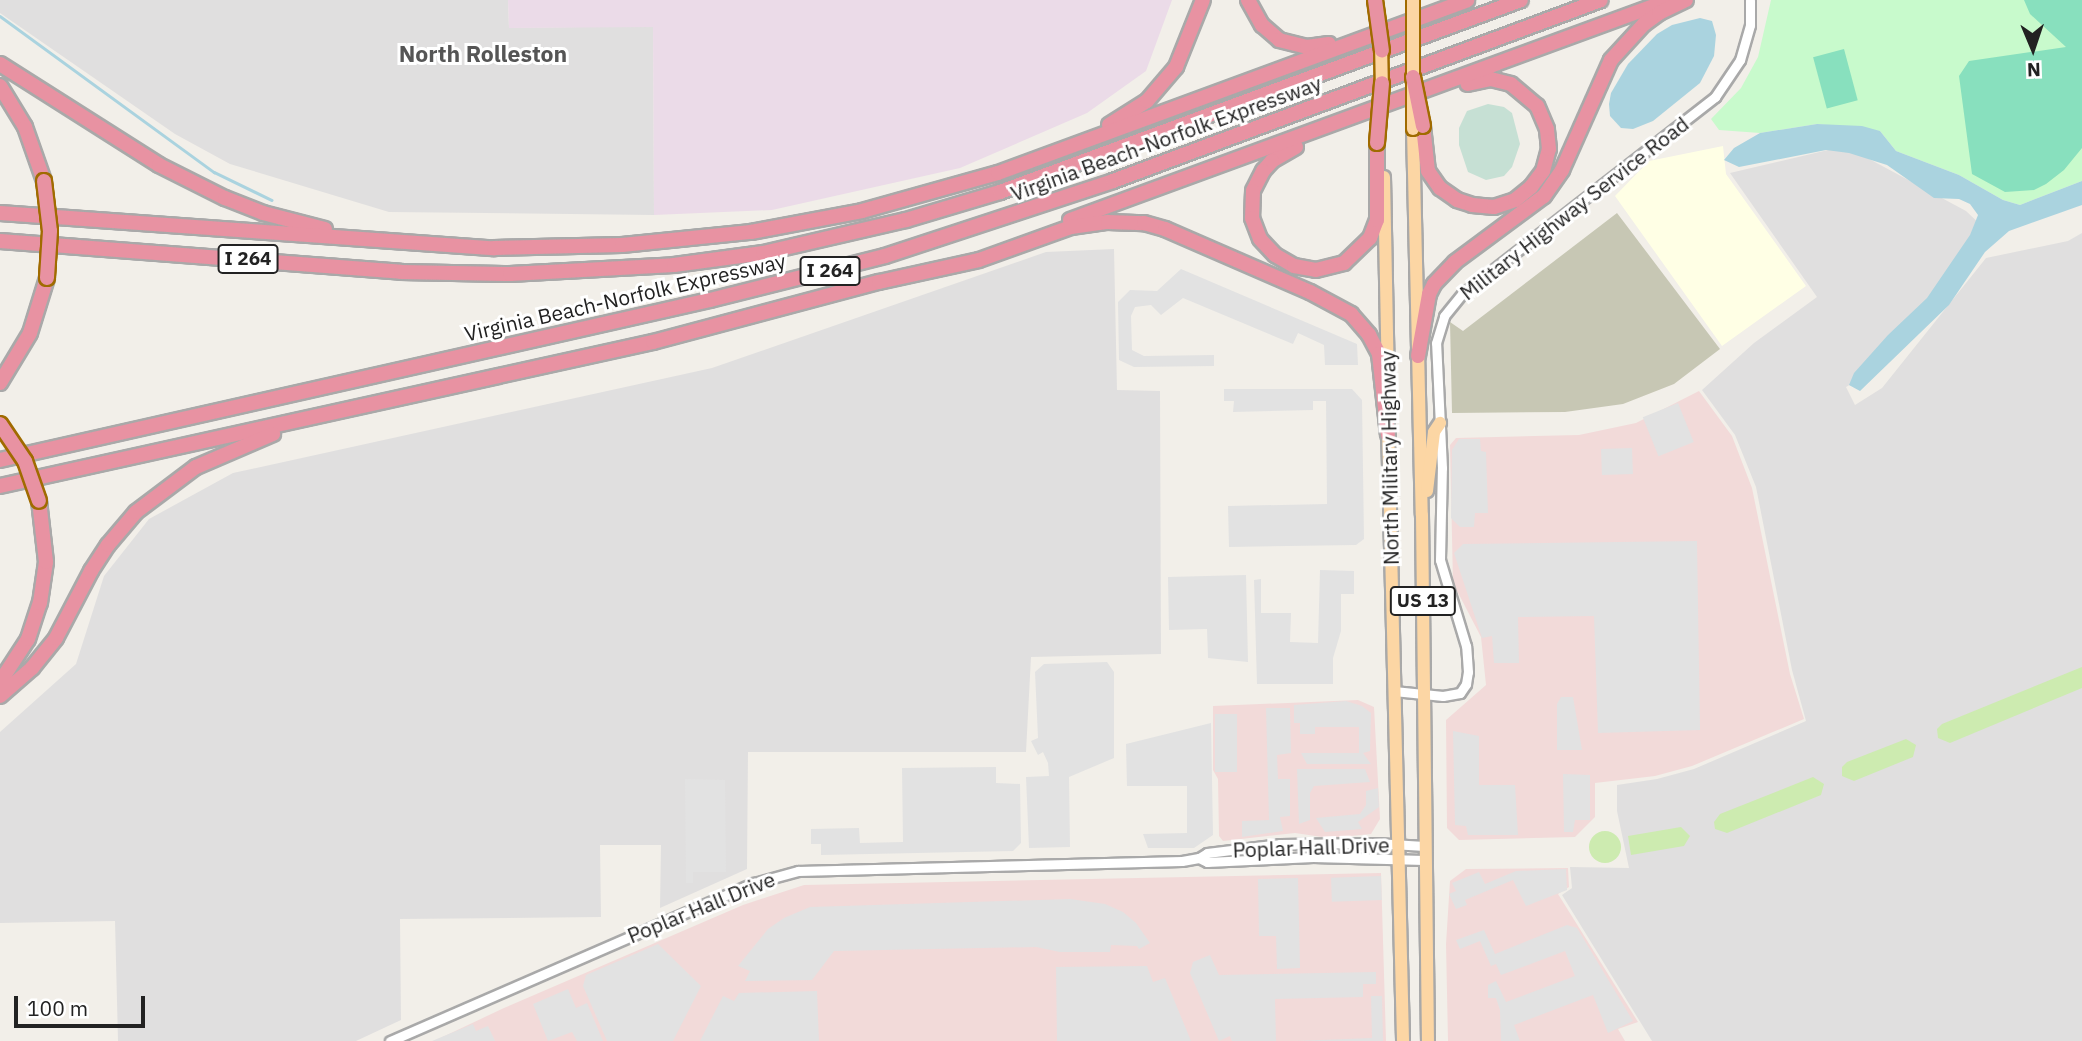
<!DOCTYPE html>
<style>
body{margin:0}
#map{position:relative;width:2082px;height:1041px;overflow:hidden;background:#f2efe9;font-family:"IBM Plex Sans",sans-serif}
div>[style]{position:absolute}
.residential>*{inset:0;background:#e0dfdf}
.commercial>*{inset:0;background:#f2dad9}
.industrial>*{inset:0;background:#ebdbe8}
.education>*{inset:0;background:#ffffe5}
.construction>*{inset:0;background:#c7c7b4}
.grass>*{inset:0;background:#cdebb0}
.round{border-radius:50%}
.wetland>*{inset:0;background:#c6e0d4}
.park>*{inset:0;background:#c8facc}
.pitch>*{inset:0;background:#88e0be;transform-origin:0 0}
.parking>*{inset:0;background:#e2e2e2;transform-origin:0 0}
.water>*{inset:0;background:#aad3df}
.stream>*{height:2.5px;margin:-1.25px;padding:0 1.25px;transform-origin:1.25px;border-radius:1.25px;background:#aad3df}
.roads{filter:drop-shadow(2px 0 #a9a9a9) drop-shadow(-2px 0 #a9a9a9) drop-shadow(0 2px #a9a9a9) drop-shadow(0 -2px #a9a9a9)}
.minor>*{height:9px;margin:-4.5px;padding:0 4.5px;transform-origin:4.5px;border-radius:4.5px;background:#fff}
.major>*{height:12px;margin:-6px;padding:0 6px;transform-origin:6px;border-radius:6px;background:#fcd6a4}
.highway>*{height:14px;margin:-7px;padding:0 7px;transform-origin:7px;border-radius:7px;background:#e892a2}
.bridges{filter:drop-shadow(2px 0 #a06b00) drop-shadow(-2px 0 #a06b00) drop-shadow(0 2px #a06b00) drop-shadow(0 -2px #a06b00)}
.major-bridge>*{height:12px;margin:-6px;padding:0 6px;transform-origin:6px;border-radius:6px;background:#fcd6a4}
.highway-bridge>*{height:14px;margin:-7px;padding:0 7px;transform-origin:7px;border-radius:7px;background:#e892a2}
span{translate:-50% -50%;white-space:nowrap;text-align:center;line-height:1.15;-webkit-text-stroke:6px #fff;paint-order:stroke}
.shield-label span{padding:2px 5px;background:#fff;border:2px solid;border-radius:5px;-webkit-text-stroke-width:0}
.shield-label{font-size:19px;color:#222;font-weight:700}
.street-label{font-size:21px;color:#222}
.neighbourhood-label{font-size:23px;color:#555;font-weight:700}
.north{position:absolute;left:1998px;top:14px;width:70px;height:70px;-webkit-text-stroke:5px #fff;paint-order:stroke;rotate:178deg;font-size:19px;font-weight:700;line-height:28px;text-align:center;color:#222}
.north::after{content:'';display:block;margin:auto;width:24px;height:32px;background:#222;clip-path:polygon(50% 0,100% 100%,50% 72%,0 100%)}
.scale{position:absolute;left:14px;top:996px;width:131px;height:32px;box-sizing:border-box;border:4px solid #222;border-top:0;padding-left:9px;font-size:21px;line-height:24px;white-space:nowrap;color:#222;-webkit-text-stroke:5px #fff;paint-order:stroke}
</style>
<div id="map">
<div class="residential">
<div style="clip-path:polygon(0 0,508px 0,509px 28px,653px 26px,654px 215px,389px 212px,230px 164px,175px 134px,0 13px)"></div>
<div style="clip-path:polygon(1845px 146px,1966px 211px,1984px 228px,1869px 374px,1846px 387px,1855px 405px,1882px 388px,1986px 258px,2068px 241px,2082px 233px,2082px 1041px,1652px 1041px,1562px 895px,1572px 888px,1570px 867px,1629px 868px,1617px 811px,1617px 785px,1657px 779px,1694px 769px,1806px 721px,1792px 670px,1756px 487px,1735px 435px,1702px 390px,1754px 343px,1817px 297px,1730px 173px)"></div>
<div style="clip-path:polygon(1114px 249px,1117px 390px,1160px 391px,1161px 654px,1031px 657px,1026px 752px,748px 752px,747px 869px,660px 908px,661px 845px,600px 845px,601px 917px,400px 919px,401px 1020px,356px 1041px,118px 1041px,115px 921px,0 923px,0 732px,76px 664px,104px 576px,149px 519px,233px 473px,712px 368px,1046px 252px)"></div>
</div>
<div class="commercial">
<div style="clip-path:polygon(1699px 391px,1732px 436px,1752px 488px,1790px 674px,1804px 719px,1692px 766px,1655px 776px,1595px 783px,1595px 817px,1575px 837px,1459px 840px,1447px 828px,1446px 720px,1486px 685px,1481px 637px,1453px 583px,1450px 445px,1456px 438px,1579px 435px,1636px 423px)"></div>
<div style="clip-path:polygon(1358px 700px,1374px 707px,1380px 819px,1371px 834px,1329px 838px,1295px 833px,1223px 841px,1219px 836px,1218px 779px,1213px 770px,1213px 706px)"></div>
<div style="clip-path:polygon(1568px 868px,1569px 887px,1558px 894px,1638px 1022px,1618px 1029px,1625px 1041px,1448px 1041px,1446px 944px,1450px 881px,1466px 869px)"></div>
<div style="clip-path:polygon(1381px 873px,1386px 1041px,434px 1041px,504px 1008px,743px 905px,804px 885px)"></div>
</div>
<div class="industrial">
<div style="clip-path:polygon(508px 0,1172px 0,1146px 71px,1087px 113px,960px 168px,772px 210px,654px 215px,653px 27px,509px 28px)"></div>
</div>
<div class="education">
<div style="clip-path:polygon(1723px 146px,1726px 174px,1806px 286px,1722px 346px,1615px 196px,1649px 161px)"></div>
</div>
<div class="construction">
<div style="clip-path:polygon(1617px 213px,1720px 349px,1674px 384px,1623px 404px,1565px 412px,1452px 413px,1450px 322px,1463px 331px)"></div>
</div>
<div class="grass">
<div style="clip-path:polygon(2082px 667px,2082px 688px,1950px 743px,1938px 738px,1937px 729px,1942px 724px)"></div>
<div style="clip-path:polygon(1906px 739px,1916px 745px,1913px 757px,1854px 781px,1842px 776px,1842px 767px,1847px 762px)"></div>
<div style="clip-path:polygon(1813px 777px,1824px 784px,1821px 795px,1727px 833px,1715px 829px,1714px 822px,1720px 814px)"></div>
<div style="clip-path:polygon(1681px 827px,1690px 836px,1684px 846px,1631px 855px,1628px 836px)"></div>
<div class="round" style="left:1589px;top:831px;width:32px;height:32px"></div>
</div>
<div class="wetland">
<div style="clip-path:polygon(1488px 104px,1504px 107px,1512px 113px,1520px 144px,1512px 167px,1504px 176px,1486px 180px,1468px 172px,1459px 145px,1459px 128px,1467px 111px)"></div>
</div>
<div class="park">
<div style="clip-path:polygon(1771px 0,2082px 0,2082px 181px,2020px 205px,2003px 200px,1959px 175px,1896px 151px,1880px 131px,1817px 124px,1760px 133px,1719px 130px,1711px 119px,1741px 88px,1758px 57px)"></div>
</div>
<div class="pitch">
<div style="clip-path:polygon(2024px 0,2082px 0,2082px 148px,2064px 170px,2046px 184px,2034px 190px,2005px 192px,1972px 174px,1959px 76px,1969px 61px,2066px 47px,2030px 14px)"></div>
<div style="left:1844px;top:49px;width:53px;height:32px;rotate:75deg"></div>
</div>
<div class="parking">
<div style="clip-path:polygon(1181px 269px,1357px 344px,1358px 365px,1325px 365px,1324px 345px,1298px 333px,1293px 344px,1183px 298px,1161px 315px,1151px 305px,1135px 307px,1131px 316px,1132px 350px,1144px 356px,1214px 355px,1214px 366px,1134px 367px,1119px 360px,1118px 302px,1130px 290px,1157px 291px)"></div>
<div style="clip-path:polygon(1224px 389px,1352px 389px,1362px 400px,1364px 539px,1356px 545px,1229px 547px,1228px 506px,1327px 504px,1326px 401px,1313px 401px,1313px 410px,1233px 412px,1234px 401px,1224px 401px)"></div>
<div style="left:1678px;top:403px;width:42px;height:38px;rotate:68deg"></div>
<div style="clip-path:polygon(1459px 439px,1480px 439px,1481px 451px,1486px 452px,1488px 513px,1475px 513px,1474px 527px,1460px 527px,1451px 518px,1452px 450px)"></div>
<div style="left:1632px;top:448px;width:26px;height:31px;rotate:88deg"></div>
<div style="clip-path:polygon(1697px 541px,1700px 730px,1598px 733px,1594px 616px,1518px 617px,1519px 663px,1494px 663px,1492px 636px,1482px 638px,1454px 553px,1463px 544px)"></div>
<div style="clip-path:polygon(1320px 570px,1354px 571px,1354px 594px,1341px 594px,1341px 631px,1333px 658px,1333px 684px,1257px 684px,1254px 580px,1261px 579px,1261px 613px,1291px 613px,1290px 642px,1318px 643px)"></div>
<div style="clip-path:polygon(1246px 575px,1248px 662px,1208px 658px,1207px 629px,1169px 630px,1168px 577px)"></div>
<div style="clip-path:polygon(1107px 662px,1114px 672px,1114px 758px,1069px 777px,1070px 847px,1029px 848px,1026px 777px,1049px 776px,1048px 763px,1043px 752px,1038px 755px,1031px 741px,1038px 738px,1035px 672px,1044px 664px)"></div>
<div style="clip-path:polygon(1561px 697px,1573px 697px,1582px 750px,1557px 750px,1557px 704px)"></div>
<div style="clip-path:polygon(1346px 701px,1362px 706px,1371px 713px,1370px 751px,1363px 753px,1371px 764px,1307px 764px,1301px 753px,1359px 753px,1359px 727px,1315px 727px,1315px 734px,1300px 734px,1300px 723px,1294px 723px,1294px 705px)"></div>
<div style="clip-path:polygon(1266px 708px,1290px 708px,1291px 753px,1277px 755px,1278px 779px,1290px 779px,1290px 816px,1280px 817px,1283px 831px,1242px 837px,1242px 821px,1269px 820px)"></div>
<div style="left:1215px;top:714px;width:22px;height:58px"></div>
<div style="clip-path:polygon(1211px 723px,1213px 835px,1194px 848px,1148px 848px,1143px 834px,1187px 833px,1187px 786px,1127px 786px,1126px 744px)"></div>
<div style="clip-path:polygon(1453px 731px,1479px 736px,1479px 785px,1515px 785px,1518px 835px,1468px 835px,1466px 826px,1455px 825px)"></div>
<div style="clip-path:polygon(996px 767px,996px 783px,1020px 784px,1021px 843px,1013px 851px,821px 855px,821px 844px,811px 844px,811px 829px,859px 828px,860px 843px,903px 842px,902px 768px)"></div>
<div style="clip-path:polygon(1297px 769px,1365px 769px,1370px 782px,1314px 786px,1310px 793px,1310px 820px,1299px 824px)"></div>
<div style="clip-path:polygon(1563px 774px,1590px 775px,1590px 820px,1575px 820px,1573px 832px,1564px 832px)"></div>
<div style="clip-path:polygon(685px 779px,725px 780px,726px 872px,693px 872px,693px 883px,686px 883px)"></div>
<div style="clip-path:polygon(1378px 788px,1379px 807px,1358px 822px,1362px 829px,1325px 832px,1316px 818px,1360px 814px,1366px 805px,1366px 791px)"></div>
<div style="clip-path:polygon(1566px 869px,1567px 890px,1526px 906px,1513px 880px,1465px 900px,1467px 905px,1456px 909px,1449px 894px,1456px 891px,1452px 883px,1479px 872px,1485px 884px,1516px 871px)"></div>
<div style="left:1381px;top:876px;width:24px;height:50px;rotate:88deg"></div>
<div style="clip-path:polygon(1298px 878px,1300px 968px,1277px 969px,1276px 936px,1259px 936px,1258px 879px)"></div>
<div style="clip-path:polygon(1070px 899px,1105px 904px,1123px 912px,1136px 923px,1150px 943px,1139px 949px,1137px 946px,1111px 945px,1110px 952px,1060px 952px,1036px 947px,834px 951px,812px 980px,745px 981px,750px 971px,738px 966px,768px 929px,784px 918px,810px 907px)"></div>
<div style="clip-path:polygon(1567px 925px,1577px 928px,1633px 1021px,1608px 1033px,1593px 995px,1514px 1025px,1520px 1041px,1501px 1041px,1500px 1010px,1496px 998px,1488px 998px,1488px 985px,1496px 981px,1506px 1002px,1575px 976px,1565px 951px,1501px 975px,1496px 964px,1491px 966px,1480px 941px,1460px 949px,1456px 940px,1484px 930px,1495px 954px)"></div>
<div style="clip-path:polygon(658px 944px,701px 986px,673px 1041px,607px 1041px,583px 986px,586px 975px)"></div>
<div style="clip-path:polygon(1210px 955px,1219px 975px,1376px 972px,1376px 984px,1363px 984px,1363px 997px,1275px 999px,1276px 1041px,1232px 1041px,1230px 1036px,1219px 1041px,1190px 973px,1193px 962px)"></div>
<div style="clip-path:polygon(1147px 966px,1153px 982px,1165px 978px,1191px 1041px,1057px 1041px,1056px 967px)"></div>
<div style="clip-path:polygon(568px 989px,576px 1008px,587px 1003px,603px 1041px,577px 1041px,572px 1032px,548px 1041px,533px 1004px)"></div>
<div style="clip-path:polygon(817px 991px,819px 1041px,700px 1041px,723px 996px,734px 1001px,739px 993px)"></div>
<div style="clip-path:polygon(1371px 996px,1382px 996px,1383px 1041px,1296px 1041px,1372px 1038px)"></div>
<div style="clip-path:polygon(473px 1024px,476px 1031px,488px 1026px,495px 1041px,432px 1041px)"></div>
</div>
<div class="water">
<div style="clip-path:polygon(1700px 18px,1712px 21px,1716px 35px,1714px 56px,1700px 83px,1653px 121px,1633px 129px,1621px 128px,1610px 116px,1609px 104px,1611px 93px,1628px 64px,1657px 34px,1672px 25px)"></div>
<div style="clip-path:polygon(1817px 124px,1862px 126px,1880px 131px,1896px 151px,1959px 175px,2003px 200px,2020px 205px,2082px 181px,2082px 205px,2009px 231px,1985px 252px,1949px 305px,1860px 391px,1849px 385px,1854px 373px,1888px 335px,1927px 298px,1970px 235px,1978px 215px,1970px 204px,1959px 199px,1934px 198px,1887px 165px,1849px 153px,1826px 150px,1739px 167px,1724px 160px,1734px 148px,1760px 133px)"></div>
</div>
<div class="stream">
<div style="left:0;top:16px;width:265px;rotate:36.1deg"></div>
<div style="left:214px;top:172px;width:64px;rotate:25.8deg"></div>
</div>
<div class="roads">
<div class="minor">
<div style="left:1394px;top:691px;width:49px;rotate:5.8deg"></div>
<div style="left:1443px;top:696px;width:17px;rotate:-10deg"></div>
<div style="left:1460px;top:693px;width:11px;rotate:-56deg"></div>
<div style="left:1466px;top:684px;width:12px;rotate:-81deg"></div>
<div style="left:1468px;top:672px;width:26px;rotate:-94deg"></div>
<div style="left:1466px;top:646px;width:90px;rotate:-106.8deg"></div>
<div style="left:1440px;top:560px;width:92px;rotate:-88.8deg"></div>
<div style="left:1442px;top:468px;width:125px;rotate:-92.7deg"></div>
<div style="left:1436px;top:343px;width:28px;rotate:-73deg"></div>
<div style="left:1444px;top:316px;width:28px;rotate:-51deg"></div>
<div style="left:1462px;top:294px;width:321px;rotate:-37.9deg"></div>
<div style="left:1715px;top:97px;width:45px;rotate:-56deg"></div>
<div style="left:1740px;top:60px;width:36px;rotate:-74deg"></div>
<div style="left:1750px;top:25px;width:25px;rotate:-90deg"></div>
<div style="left:1199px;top:858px;width:9px;rotate:27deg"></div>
<div style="left:1207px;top:862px;width:106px;rotate:-2.7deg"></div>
<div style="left:1313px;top:857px;width:111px;rotate:1.5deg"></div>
<div style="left:390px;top:1041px;width:397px;rotate:-23.5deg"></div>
<div style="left:754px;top:883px;width:46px;rotate:-15.3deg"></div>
<div style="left:798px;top:871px;width:384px;rotate:-1.5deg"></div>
<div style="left:1182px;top:861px;width:17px;rotate:-10deg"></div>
<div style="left:1199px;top:858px;width:9px;rotate:-32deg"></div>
<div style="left:1207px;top:853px;width:74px;rotate:-7deg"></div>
<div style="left:1280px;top:844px;width:96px;rotate:-0.6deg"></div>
<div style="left:1376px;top:843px;width:48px;rotate:3.6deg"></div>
</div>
<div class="major">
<div style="left:1413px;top:129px;width:386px;rotate:88.7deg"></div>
<div style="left:1422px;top:515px;width:526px;rotate:89.35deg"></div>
<div style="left:1384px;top:177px;width:202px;rotate:88.9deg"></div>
<div style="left:1388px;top:426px;width:615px;rotate:88.6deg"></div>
<div style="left:1427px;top:491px;width:59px;rotate:-83.2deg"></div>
<div style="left:1434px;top:432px;width:11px;rotate:-56deg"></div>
</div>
<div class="highway">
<div style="left:1248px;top:0;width:29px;rotate:61deg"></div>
<div style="left:1262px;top:25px;width:23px;rotate:41deg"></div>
<div style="left:1279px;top:40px;width:29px;rotate:14deg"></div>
<div style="left:1307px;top:47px;width:22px;rotate:-8deg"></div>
<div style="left:0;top:64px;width:188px;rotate:32.4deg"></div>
<div style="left:159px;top:165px;width:74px;rotate:26.6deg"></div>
<div style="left:225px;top:198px;width:41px;rotate:21.5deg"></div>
<div style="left:263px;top:213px;width:64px;rotate:14.5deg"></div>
<div style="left:0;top:86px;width:48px;rotate:58.6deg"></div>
<div style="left:25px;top:127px;width:57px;rotate:70.6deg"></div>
<div style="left:1109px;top:125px;width:45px;rotate:-32.3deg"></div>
<div style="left:1147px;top:101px;width:45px;rotate:-49.5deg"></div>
<div style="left:1176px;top:67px;width:72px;rotate:-68.1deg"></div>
<div style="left:1423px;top:126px;width:45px;rotate:83.7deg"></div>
<div style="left:1428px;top:171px;width:21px;rotate:55deg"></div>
<div style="left:1440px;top:188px;width:21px;rotate:35deg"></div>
<div style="left:1457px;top:200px;width:16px;rotate:18deg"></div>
<div style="left:1472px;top:205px;width:22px;rotate:5deg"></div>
<div style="left:1494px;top:207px;width:22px;rotate:-18deg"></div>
<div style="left:1515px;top:200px;width:21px;rotate:-39deg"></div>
<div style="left:1531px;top:187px;width:20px;rotate:-53deg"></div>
<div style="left:1543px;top:171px;width:23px;rotate:-75deg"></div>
<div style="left:1549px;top:149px;width:20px;rotate:-96deg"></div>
<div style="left:1547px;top:129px;width:25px;rotate:-113deg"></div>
<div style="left:1537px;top:106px;width:34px;rotate:-140deg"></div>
<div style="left:1511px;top:84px;width:21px;rotate:-166deg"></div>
<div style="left:1491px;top:79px;width:24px;rotate:168deg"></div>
<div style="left:1296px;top:147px;width:28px;rotate:150deg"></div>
<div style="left:1272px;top:161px;width:13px;rotate:132deg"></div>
<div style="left:1263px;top:171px;width:22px;rotate:117deg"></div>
<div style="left:1253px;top:191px;width:27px;rotate:92deg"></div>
<div style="left:1252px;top:218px;width:22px;rotate:69deg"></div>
<div style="left:1260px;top:239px;width:22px;rotate:47deg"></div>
<div style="left:1275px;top:255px;width:22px;rotate:30deg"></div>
<div style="left:1294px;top:266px;width:22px;rotate:10deg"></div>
<div style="left:1316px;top:270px;width:29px;rotate:-14deg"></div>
<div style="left:1344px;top:263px;width:36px;rotate:-44deg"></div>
<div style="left:1370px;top:238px;width:19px;rotate:-69deg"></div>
<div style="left:1377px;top:220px;width:77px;rotate:-90deg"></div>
<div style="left:0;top:213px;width:495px;rotate:4.1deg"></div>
<div style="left:494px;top:248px;width:128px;rotate:-1.3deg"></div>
<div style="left:622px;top:245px;width:130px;rotate:-5.8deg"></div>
<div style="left:751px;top:232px;width:113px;rotate:-10.7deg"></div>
<div style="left:862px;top:211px;width:141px;rotate:-15.6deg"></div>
<div style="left:998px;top:173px;width:500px;rotate:-20.2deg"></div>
<div style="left:1070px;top:220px;width:639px;rotate:-20.14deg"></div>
<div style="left:0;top:241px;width:402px;rotate:4.4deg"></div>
<div style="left:401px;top:272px;width:109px;rotate:1.1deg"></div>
<div style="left:510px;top:274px;width:164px;rotate:-3.1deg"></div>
<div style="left:674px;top:265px;width:90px;rotate:-7.7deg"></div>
<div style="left:763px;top:253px;width:147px;rotate:-13deg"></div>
<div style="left:906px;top:220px;width:98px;rotate:-16.6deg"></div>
<div style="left:1000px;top:192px;width:555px;rotate:-20.23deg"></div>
<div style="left:1418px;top:356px;width:63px;rotate:-79.9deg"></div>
<div style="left:1429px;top:294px;width:11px;rotate:-63deg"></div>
<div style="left:1434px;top:284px;width:30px;rotate:-46deg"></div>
<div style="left:1455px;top:262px;width:111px;rotate:-36.6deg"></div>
<div style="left:1544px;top:196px;width:32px;rotate:-55deg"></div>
<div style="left:1562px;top:170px;width:120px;rotate:-66deg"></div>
<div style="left:1611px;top:60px;width:49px;rotate:-47.5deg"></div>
<div style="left:1644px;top:24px;width:19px;rotate:-36deg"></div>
<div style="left:1659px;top:13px;width:30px;rotate:-26deg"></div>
<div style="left:0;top:383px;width:58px;rotate:-59deg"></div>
<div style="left:30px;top:333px;width:58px;rotate:-72.8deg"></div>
<div style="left:0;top:460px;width:728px;rotate:-12.7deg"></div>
<div style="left:710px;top:300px;width:180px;rotate:-14.1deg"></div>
<div style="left:885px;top:256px;width:240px;rotate:-18.2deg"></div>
<div style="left:1113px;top:181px;width:520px;rotate:-20.35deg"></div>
<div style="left:0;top:486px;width:669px;rotate:-12.44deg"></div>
<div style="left:653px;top:342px;width:234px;rotate:-14.9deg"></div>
<div style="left:879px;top:282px;width:102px;rotate:-12.4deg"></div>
<div style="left:979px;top:260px;width:98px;rotate:-19.7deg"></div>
<div style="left:1071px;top:227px;width:37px;rotate:-8deg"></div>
<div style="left:1108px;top:222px;width:36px;rotate:2deg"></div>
<div style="left:1144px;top:223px;width:22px;rotate:16deg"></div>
<div style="left:1165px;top:229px;width:158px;rotate:23.5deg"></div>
<div style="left:1310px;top:292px;width:47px;rotate:28.2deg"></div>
<div style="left:1351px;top:314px;width:28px;rotate:49deg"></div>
<div style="left:1369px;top:335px;width:21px;rotate:62deg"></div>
<div style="left:1379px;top:354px;width:81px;rotate:83.7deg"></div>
<div style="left:0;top:682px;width:51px;rotate:-56.9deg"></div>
<div style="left:28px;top:639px;width:38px;rotate:-72deg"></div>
<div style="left:40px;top:603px;width:41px;rotate:-81.7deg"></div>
<div style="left:46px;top:562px;width:61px;rotate:-96.5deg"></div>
<div style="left:0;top:696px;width:43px;rotate:-41.2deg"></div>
<div style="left:32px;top:668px;width:38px;rotate:-51deg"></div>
<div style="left:56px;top:638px;width:76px;rotate:-62.4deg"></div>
<div style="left:91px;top:571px;width:31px;rotate:-57deg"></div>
<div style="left:108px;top:545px;width:43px;rotate:-49.7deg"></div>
<div style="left:136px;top:512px;width:75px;rotate:-36.9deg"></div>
<div style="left:196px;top:467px;width:84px;rotate:-23.2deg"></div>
</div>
</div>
<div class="bridges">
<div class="major-bridge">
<div style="left:1413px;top:0;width:129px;rotate:90deg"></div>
<div style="left:1381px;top:43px;width:49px;rotate:88.8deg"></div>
</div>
<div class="highway-bridge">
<div style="left:1375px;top:0;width:51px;rotate:82.2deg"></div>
<div style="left:1413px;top:77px;width:50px;rotate:78.5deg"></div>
<div style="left:1377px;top:143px;width:60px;rotate:-85.2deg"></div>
<div style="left:44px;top:181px;width:50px;rotate:83.2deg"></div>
<div style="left:50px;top:231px;width:47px;rotate:93.7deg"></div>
<div style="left:0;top:424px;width:45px;rotate:56deg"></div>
<div style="left:25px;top:461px;width:42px;rotate:70.7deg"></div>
</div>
</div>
<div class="shield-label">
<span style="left:248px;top:259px">I 264</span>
<span style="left:830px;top:271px">I 264</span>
<span style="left:1423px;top:601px">US 13</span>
</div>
<div class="street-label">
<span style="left:1166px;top:138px;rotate:-20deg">Virginia Beach-Norfolk Expressway</span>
<span style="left:1574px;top:208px;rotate:-38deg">Military Highway Service Road</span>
<span style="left:625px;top:297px;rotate:-13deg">Virginia Beach-Norfolk Expressway</span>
<span style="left:1389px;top:458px;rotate:-91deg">North Military Highway</span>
<span style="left:1311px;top:847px;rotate:-2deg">Poplar Hall Drive</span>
<span style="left:701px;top:907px;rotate:-22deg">Poplar Hall Drive</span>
</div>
<div class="neighbourhood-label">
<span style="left:483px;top:53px">North Rolleston</span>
</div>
<div class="north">N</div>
<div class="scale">100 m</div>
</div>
